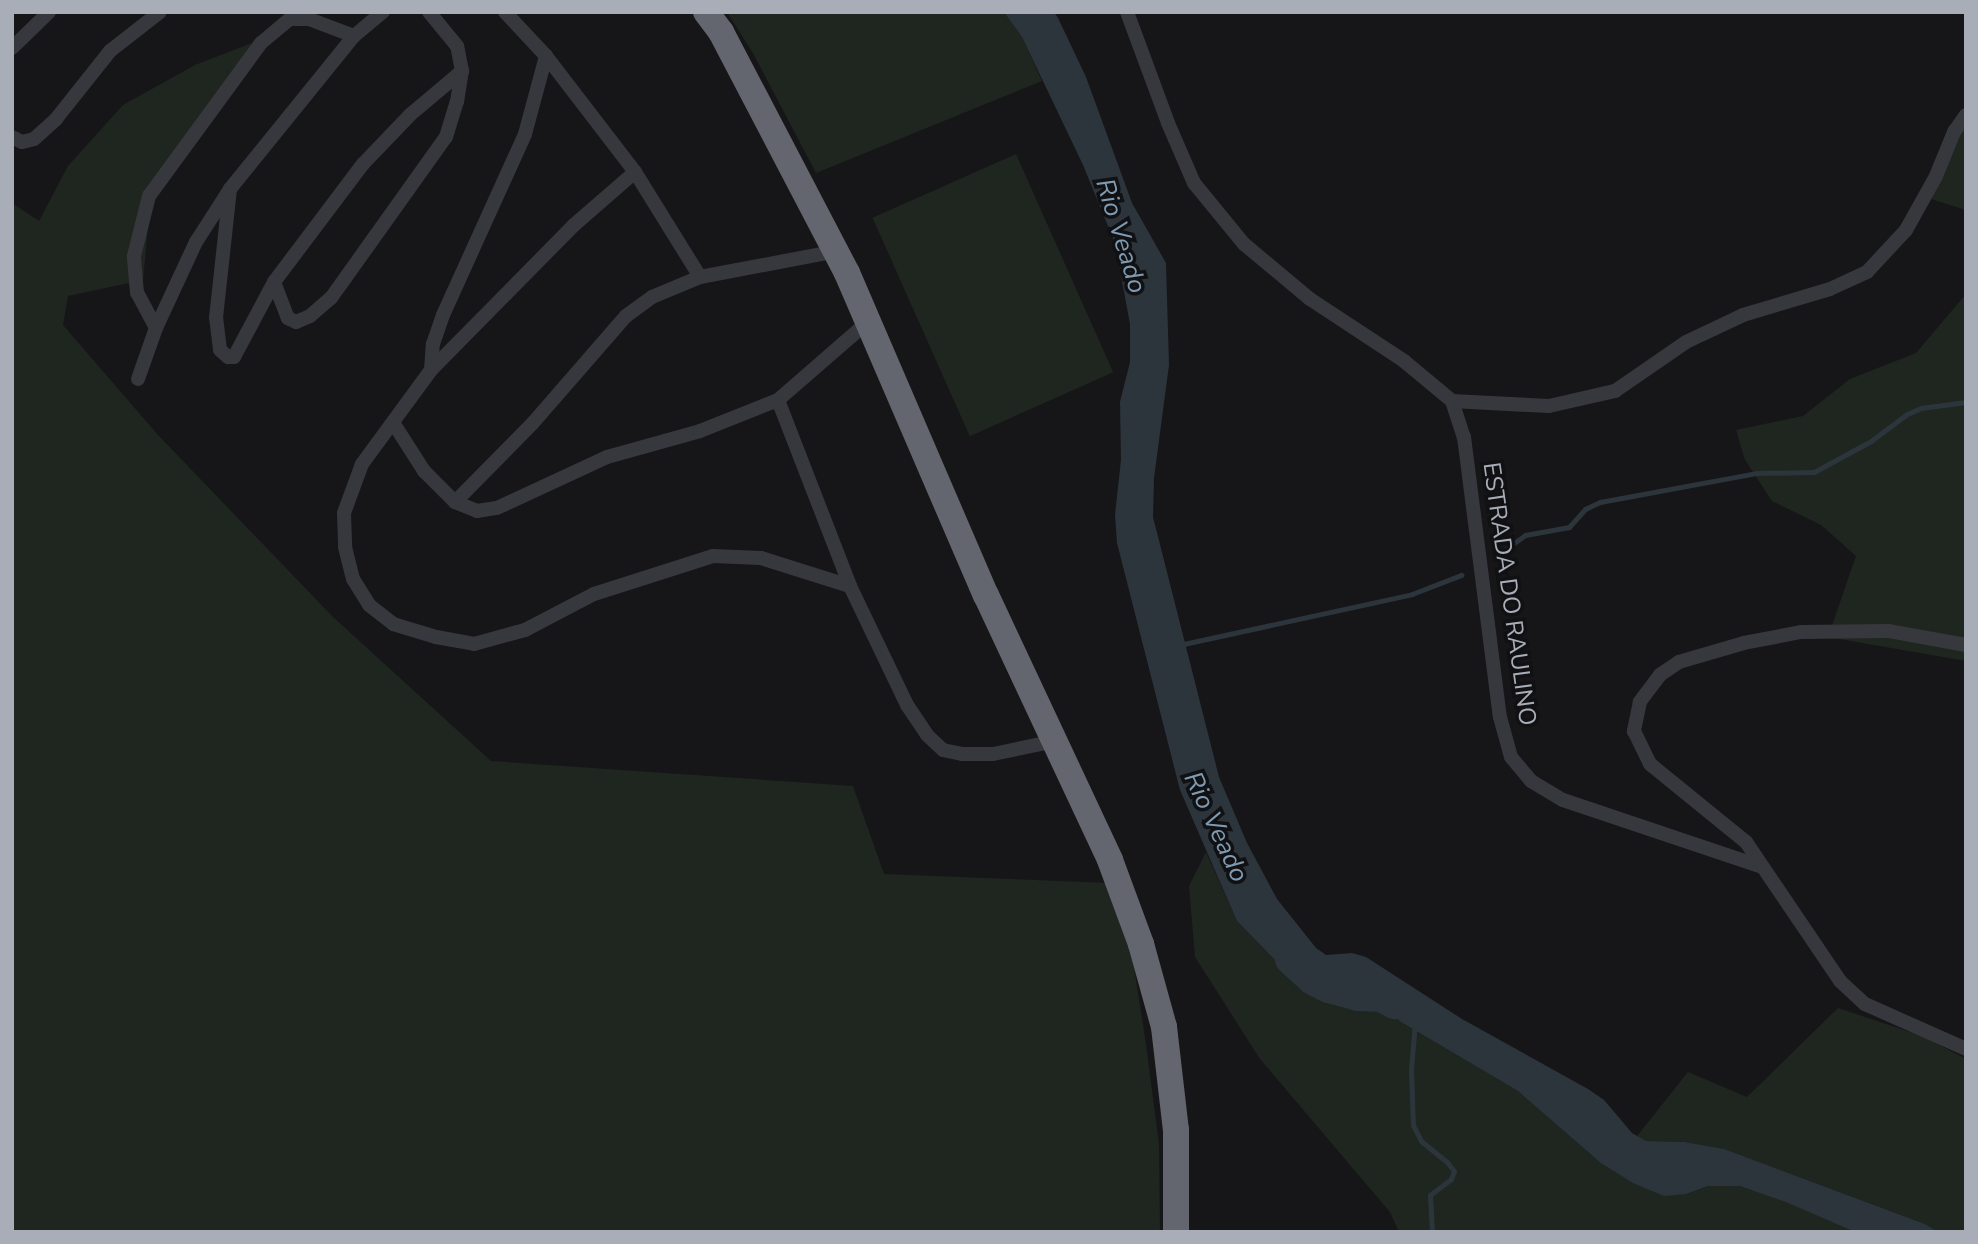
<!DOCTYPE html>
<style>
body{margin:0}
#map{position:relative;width:1978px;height:1244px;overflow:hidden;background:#161618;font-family:"Nunito Sans",sans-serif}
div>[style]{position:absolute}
.green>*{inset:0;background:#1e261f;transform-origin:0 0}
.water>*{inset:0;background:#2c353c}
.stream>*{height:5px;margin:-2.5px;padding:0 2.5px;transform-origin:2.5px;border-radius:2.5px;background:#2c353c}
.river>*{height:32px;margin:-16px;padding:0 16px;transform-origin:16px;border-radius:16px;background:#2c353c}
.street>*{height:14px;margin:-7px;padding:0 7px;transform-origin:7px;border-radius:7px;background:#37383d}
.highway>*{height:26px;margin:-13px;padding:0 13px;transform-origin:13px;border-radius:13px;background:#63666e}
span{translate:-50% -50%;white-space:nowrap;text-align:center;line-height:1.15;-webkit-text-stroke:7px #111113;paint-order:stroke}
.street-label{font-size:24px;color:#a8adb8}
.water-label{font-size:26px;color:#7f9bb3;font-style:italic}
.frame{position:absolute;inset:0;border:14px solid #a8adb8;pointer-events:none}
</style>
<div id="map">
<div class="green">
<div style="clip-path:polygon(727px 12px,1004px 12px,1022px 37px,1042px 81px,816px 173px,754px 55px)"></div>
<div style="clip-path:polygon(252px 43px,150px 207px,143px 280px,68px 296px,63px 325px,158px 435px,332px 616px,491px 761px,853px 786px,884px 874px,1111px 883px,1130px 941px,1146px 1044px,1159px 1144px,1160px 1232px,12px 1232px,12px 203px,39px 221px,68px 166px,123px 105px,195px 65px)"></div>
<div style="clip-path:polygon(1966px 112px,1966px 210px,1931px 199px)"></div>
<div style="left:1016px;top:154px;width:239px;height:157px;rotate:66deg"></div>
<div style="clip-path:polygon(1966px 294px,1966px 661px,1828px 637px,1856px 556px,1821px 525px,1772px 501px,1745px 460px,1736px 430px,1803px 416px,1850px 379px,1916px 353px)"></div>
<div style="clip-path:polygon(1206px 852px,1237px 921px,1276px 961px,1299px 978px,1380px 1004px,1401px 1022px,1518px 1091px,1547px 1113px,1686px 1194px,1708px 1186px,1740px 1186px,1786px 1201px,1855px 1232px,1399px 1232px,1390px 1212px,1260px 1059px,1195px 957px,1189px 886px)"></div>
<div style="clip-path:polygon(1838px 1008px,1922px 1036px,1966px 1059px,1966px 1232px,1938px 1232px,1925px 1224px,1723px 1149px,1685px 1142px,1646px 1141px,1637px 1136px,1688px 1072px,1747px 1097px)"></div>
</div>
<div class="water">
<div style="clip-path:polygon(1004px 12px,1054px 12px,1058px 18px,1086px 77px,1132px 203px,1166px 263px,1169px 365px,1154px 478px,1153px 517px,1219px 777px,1247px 843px,1277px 899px,1316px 948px,1326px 955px,1352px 953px,1366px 957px,1462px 1019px,1588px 1089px,1604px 1100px,1632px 1133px,1646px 1141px,1685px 1142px,1724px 1149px,1925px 1224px,1938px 1232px,1855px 1232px,1786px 1202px,1740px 1186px,1708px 1186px,1686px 1194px,1664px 1196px,1633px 1183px,1601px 1163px,1518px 1091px,1401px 1022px,1380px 1004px,1299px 978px,1276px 961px,1237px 921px,1180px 790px,1117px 543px,1115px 515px,1121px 460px,1120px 402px,1130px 362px,1130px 324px,1115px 243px,1083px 165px,1022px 37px)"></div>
</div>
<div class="stream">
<div style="left:1499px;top:554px;width:32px;rotate:-36deg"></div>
<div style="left:1525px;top:535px;width:45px;rotate:-10.3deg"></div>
<div style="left:1569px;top:527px;width:24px;rotate:-48deg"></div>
<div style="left:1585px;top:509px;width:17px;rotate:-25deg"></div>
<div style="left:1600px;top:502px;width:160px;rotate:-10.5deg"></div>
<div style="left:1757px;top:473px;width:57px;rotate:-1deg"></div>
<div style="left:1814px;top:472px;width:65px;rotate:-28.5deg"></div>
<div style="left:1871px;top:441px;width:45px;rotate:-36.9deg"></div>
<div style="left:1907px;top:414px;width:15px;rotate:-23deg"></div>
<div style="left:1921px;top:408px;width:45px;rotate:-7.6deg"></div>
<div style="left:1179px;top:645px;width:239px;rotate:-12.3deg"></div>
<div style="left:1412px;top:594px;width:53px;rotate:-21.2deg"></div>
<div style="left:1415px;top:1022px;width:47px;rotate:94.9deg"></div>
<div style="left:1411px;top:1069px;width:56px;rotate:88deg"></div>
<div style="left:1413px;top:1125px;width:18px;rotate:63deg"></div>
<div style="left:1421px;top:1141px;width:33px;rotate:39deg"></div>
<div style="left:1447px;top:1162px;width:11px;rotate:52deg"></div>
<div style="left:1454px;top:1171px;width:9px;rotate:111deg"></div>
<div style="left:1451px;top:1179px;width:26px;rotate:143deg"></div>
<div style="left:1430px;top:1195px;width:37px;rotate:87deg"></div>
</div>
<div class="river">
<div style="left:1291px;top:959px;width:30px;rotate:42deg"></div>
<div style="left:1313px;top:979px;width:18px;rotate:27deg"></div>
<div style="left:1329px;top:987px;width:30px;rotate:15deg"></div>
<div style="left:1358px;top:995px;width:23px;rotate:2deg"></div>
<div style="left:1381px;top:996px;width:16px;rotate:27deg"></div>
</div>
<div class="street">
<div style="left:505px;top:12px;width:60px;rotate:47deg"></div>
<div style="left:546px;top:56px;width:146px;rotate:52.5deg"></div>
<div style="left:635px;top:172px;width:123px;rotate:58.2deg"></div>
<div style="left:1127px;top:12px;width:118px;rotate:69.7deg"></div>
<div style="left:1168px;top:123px;width:65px;rotate:66.6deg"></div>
<div style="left:1194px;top:183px;width:79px;rotate:50.7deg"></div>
<div style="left:1244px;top:244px;width:86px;rotate:39.8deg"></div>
<div style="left:1310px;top:299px;width:113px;rotate:33.4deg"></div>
<div style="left:1404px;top:361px;width:62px;rotate:39.8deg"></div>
<div style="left:1452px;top:401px;width:38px;rotate:72deg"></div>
<div style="left:1464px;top:437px;width:282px;rotate:82.7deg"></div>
<div style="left:1500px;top:717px;width:41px;rotate:74.6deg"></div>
<div style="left:1511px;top:757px;width:31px;rotate:50deg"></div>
<div style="left:1531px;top:781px;width:37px;rotate:31deg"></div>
<div style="left:1563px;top:800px;width:210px;rotate:18.6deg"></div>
<div style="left:12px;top:48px;width:52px;rotate:-44.2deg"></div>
<div style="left:12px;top:137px;width:11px;rotate:27deg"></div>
<div style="left:22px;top:142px;width:12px;rotate:-14deg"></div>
<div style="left:34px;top:139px;width:30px;rotate:-42deg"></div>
<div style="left:56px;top:119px;width:87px;rotate:-51.5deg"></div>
<div style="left:110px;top:51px;width:63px;rotate:-38deg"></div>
<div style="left:635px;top:172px;width:81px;rotate:139deg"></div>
<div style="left:574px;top:225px;width:204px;rotate:134.6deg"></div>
<div style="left:431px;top:370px;width:117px;rotate:126.3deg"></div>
<div style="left:362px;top:464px;width:52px;rotate:110.2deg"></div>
<div style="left:344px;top:513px;width:34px;rotate:88deg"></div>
<div style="left:345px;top:547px;width:33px;rotate:76deg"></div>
<div style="left:353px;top:579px;width:31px;rotate:58deg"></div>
<div style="left:369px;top:605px;width:31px;rotate:38deg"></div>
<div style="left:393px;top:624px;width:45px;rotate:16.8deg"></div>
<div style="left:436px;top:637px;width:39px;rotate:10deg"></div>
<div style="left:474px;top:644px;width:53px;rotate:-15.4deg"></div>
<div style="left:525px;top:630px;width:78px;rotate:-27.6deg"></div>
<div style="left:594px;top:594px;width:125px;rotate:-17.7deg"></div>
<div style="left:713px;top:556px;width:48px;rotate:2.4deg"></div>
<div style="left:761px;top:558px;width:93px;rotate:17.5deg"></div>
<div style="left:230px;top:189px;width:129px;rotate:96.2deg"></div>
<div style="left:216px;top:317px;width:33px;rotate:83deg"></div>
<div style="left:220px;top:350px;width:11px;rotate:41deg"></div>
<div style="left:228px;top:357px;width:6px"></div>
<div style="left:234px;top:357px;width:85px;rotate:-61.9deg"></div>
<div style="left:274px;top:282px;width:148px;rotate:-53deg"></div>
<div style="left:363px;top:164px;width:69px;rotate:-46.2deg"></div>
<div style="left:411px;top:114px;width:67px;rotate:-40.1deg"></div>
<div style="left:274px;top:282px;width:39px;rotate:69deg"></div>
<div style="left:288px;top:318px;width:9px;rotate:27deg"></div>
<div style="left:296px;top:322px;width:15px;rotate:-23deg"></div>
<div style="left:310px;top:316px;width:28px;rotate:-41deg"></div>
<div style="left:331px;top:298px;width:198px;rotate:-54.5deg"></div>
<div style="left:446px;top:137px;width:37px;rotate:-73deg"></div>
<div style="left:457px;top:102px;width:31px;rotate:-81deg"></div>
<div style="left:462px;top:71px;width:25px;rotate:-101deg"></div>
<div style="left:457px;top:46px;width:44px;rotate:-129.5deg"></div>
<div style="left:156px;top:328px;width:40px;rotate:-118deg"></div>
<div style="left:137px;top:293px;width:37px;rotate:-95deg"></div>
<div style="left:134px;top:256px;width:62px;rotate:-76deg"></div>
<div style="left:149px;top:196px;width:190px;rotate:-53.8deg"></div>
<div style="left:261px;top:43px;width:38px;rotate:-40deg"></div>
<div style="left:290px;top:19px;width:19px"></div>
<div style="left:309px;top:19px;width:48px;rotate:20.7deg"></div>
<div style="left:431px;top:370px;width:26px;rotate:-86deg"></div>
<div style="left:433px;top:344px;width:31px;rotate:-71deg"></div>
<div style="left:443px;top:315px;width:199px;rotate:-65.6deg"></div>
<div style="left:525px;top:134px;width:81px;rotate:-74.9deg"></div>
<div style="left:138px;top:379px;width:54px;rotate:-70.6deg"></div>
<div style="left:156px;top:328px;width:95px;rotate:-65.1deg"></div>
<div style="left:196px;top:242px;width:63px;rotate:-57.3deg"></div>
<div style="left:230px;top:189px;width:197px;rotate:-51deg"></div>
<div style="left:354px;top:36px;width:38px;rotate:-40deg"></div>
<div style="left:778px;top:400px;width:199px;rotate:68.8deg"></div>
<div style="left:850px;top:586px;width:132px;rotate:64.4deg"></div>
<div style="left:907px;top:705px;width:36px;rotate:56deg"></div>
<div style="left:927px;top:735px;width:22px;rotate:43deg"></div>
<div style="left:943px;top:750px;width:19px;rotate:12deg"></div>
<div style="left:962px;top:754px;width:31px"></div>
<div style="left:993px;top:754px;width:63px;rotate:-11.8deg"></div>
<div style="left:1452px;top:401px;width:97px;rotate:3deg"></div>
<div style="left:1549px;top:406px;width:68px;rotate:-12.8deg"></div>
<div style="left:1615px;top:391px;width:86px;rotate:-34.6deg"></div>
<div style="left:1686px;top:342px;width:63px;rotate:-25.3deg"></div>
<div style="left:1743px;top:315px;width:91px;rotate:-16.6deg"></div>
<div style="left:1830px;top:289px;width:41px;rotate:-24.7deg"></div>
<div style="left:1867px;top:272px;width:57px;rotate:-47.1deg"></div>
<div style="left:1906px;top:230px;width:62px;rotate:-60.9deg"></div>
<div style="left:1936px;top:176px;width:48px;rotate:-67.8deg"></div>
<div style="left:1954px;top:132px;width:21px;rotate:-55deg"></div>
<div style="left:394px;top:424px;width:56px;rotate:57.4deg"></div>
<div style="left:424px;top:471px;width:44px;rotate:45deg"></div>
<div style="left:455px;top:502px;width:24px;rotate:22deg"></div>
<div style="left:477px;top:511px;width:20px;rotate:-9deg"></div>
<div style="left:497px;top:508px;width:121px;rotate:-24.9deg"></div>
<div style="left:607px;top:457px;width:97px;rotate:-15.6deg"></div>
<div style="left:700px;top:431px;width:84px;rotate:-21.7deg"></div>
<div style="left:778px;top:400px;width:121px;rotate:-41deg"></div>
<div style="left:455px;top:502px;width:110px;rotate:-45.4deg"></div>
<div style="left:532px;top:424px;width:143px;rotate:-49deg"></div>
<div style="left:626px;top:316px;width:32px;rotate:-36deg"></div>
<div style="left:652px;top:297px;width:52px;rotate:-22.6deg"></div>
<div style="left:700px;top:277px;width:139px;rotate:-10.7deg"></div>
<div style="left:1966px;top:645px;width:78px;rotate:-169.7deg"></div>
<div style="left:1889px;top:631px;width:88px;rotate:179.3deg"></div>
<div style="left:1801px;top:632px;width:58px;rotate:169.1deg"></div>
<div style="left:1744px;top:643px;width:68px;rotate:163.7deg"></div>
<div style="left:1679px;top:662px;width:23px;rotate:146deg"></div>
<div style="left:1660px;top:675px;width:34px;rotate:127deg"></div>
<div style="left:1640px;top:702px;width:30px;rotate:102deg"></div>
<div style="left:1634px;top:731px;width:37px;rotate:64deg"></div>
<div style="left:1650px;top:764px;width:124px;rotate:39.1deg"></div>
<div style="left:1746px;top:842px;width:168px;rotate:55.9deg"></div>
<div style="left:1840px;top:981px;width:34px;rotate:43deg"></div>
<div style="left:1865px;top:1004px;width:111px;rotate:24deg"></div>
</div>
<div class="highway">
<div style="left:706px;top:12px;width:25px;rotate:53deg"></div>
<div style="left:721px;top:32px;width:272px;rotate:62.4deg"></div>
<div style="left:847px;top:273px;width:351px;rotate:66.7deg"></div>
<div style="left:986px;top:595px;width:293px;rotate:64.9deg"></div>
<div style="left:1110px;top:860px;width:90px;rotate:69.7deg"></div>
<div style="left:1141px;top:944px;width:86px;rotate:74.5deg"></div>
<div style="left:1164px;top:1027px;width:104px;rotate:83.4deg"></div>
<div style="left:1176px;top:1130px;width:102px;rotate:90deg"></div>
</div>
<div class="street-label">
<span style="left:1509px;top:594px;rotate:82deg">ESTRADA DO RAULINO</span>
</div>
<div class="water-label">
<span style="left:1121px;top:236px;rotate:73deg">Rio Veado</span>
<span style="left:1216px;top:827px;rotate:65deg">Rio Veado</span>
</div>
<div class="frame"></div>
</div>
